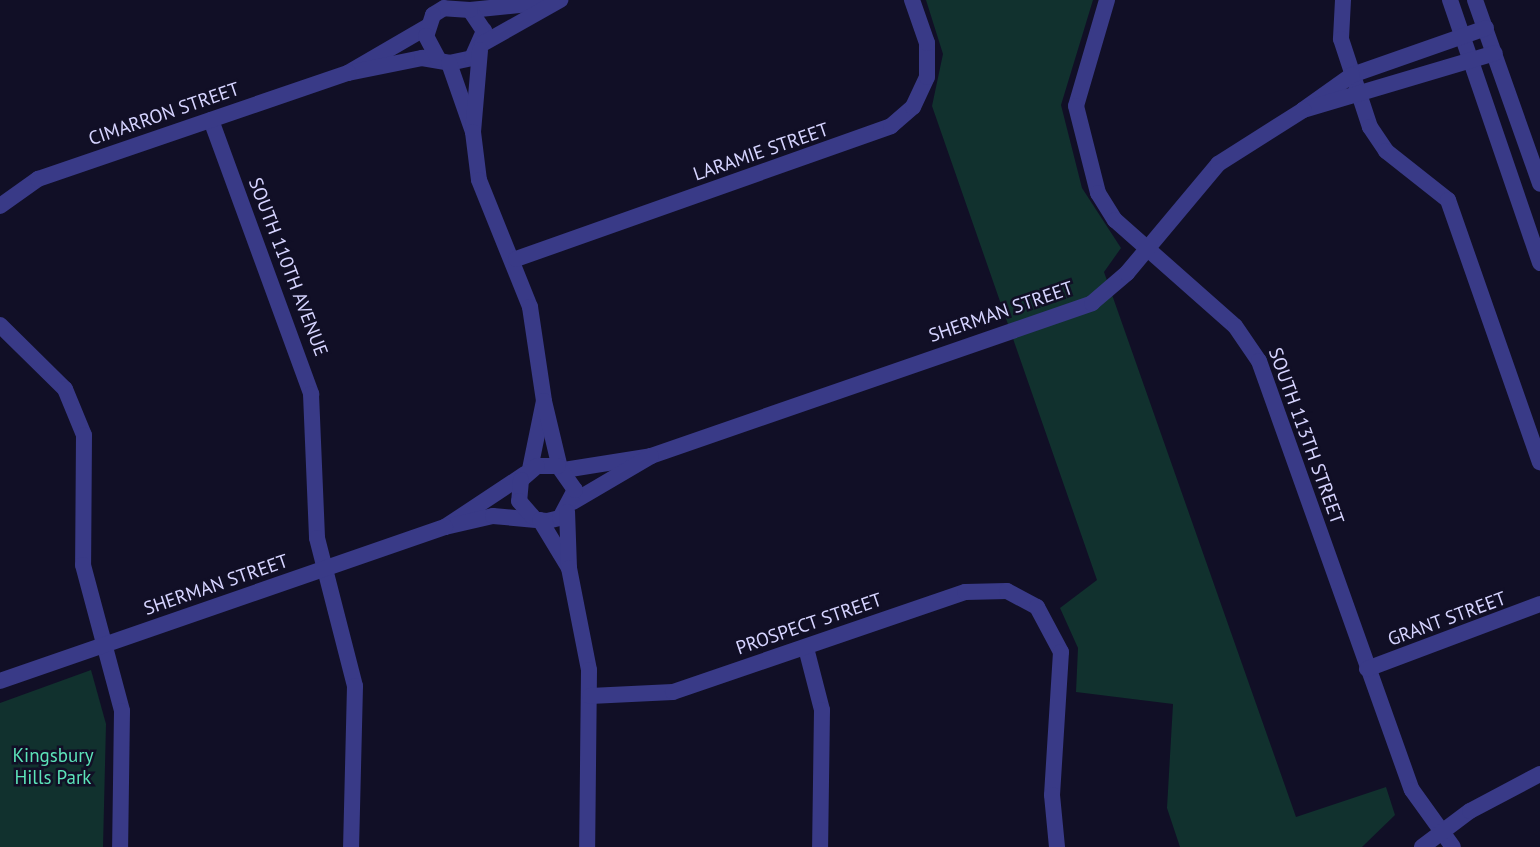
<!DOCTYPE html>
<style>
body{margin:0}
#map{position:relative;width:1540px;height:847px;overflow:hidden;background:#110f26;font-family:"PT Sans",sans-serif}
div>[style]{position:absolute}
.green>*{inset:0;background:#11312e}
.minor>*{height:16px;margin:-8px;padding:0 8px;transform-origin:8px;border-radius:8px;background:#393a87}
span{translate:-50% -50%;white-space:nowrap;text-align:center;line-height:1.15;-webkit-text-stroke:5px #110f26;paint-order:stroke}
.street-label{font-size:19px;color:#d6d4ff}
.park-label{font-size:19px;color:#5ce3b9}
</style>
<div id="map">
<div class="green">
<div style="clip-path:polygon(926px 0,1093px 0,1061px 105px,1082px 188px,1121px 248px,1104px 272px,1296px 817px,1386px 787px,1395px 815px,1362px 847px,1180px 847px,1167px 808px,1173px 704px,1076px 692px,1078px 648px,1060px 608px,1097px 580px,932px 106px,943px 54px)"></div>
<div style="clip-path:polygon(91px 670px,106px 724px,103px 847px,0 847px,0 703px)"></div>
</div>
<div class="minor">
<div style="left:1107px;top:0;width:110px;rotate:106.3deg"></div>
<div style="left:1076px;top:106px;width:90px;rotate:75.8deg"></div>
<div style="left:1098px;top:193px;width:32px;rotate:58deg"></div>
<div style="left:1115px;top:220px;width:160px;rotate:41.5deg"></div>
<div style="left:1235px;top:326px;width:42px;rotate:55.6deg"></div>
<div style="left:1259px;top:361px;width:455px;rotate:70.4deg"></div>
<div style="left:1412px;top:790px;width:70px;rotate:54.3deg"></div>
<div style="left:1343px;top:0;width:39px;rotate:93deg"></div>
<div style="left:1341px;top:39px;width:93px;rotate:71.8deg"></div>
<div style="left:1370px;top:127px;width:29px;rotate:56deg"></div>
<div style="left:1386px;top:151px;width:79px;rotate:38.3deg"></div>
<div style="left:1448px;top:200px;width:278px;rotate:70.7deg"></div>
<div style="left:1450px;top:0;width:278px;rotate:71.1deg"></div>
<div style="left:1475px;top:0;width:195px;rotate:70.5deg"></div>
<div style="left:470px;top:10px;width:69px;rotate:-5.8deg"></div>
<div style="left:427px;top:27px;width:91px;rotate:149.8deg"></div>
<div style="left:348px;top:73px;width:76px;rotate:-11.5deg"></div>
<div style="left:422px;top:58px;width:27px;rotate:10deg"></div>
<div style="left:449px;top:63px;width:24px;rotate:-12deg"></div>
<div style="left:472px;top:58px;width:30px;rotate:-66deg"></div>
<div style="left:484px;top:31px;width:25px;rotate:-124deg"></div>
<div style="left:470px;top:10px;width:26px;rotate:-176deg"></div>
<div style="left:444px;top:8px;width:13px;rotate:148deg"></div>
<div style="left:433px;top:15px;width:22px;rotate:108deg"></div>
<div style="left:426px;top:36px;width:26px;rotate:62deg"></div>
<div style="left:1486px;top:28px;width:142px;rotate:160.7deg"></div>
<div style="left:1352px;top:75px;width:60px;rotate:144.5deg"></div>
<div style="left:1303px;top:110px;width:200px;rotate:-16.5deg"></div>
<div style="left:482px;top:44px;width:90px;rotate:-29.4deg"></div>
<div style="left:449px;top:63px;width:73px;rotate:70.8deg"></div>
<div style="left:473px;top:132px;width:82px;rotate:-85.1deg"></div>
<div style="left:211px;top:120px;width:292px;rotate:69.9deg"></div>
<div style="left:311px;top:394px;width:144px;rotate:87.6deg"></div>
<div style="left:317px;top:538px;width:153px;rotate:75.6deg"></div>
<div style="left:355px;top:686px;width:161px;rotate:91.4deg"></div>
<div style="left:473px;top:132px;width:48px;rotate:82.9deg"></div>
<div style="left:479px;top:180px;width:137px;rotate:68.1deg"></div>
<div style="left:530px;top:307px;width:95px;rotate:81.5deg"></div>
<div style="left:0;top:206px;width:47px;rotate:-35.4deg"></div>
<div style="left:38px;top:179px;width:328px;rotate:-18.9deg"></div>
<div style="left:516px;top:259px;width:398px;rotate:-19.5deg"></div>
<div style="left:891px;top:126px;width:29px;rotate:-41deg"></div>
<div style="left:913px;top:107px;width:33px;rotate:-65deg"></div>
<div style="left:927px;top:77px;width:34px;rotate:-90deg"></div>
<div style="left:927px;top:43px;width:46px;rotate:-109.2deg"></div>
<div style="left:0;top:325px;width:91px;rotate:44.6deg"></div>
<div style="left:65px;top:389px;width:50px;rotate:67.6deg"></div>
<div style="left:84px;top:435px;width:130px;rotate:90.4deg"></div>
<div style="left:83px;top:565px;width:151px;rotate:75deg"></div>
<div style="left:122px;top:711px;width:136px;rotate:90.8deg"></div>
<div style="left:651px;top:456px;width:467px;rotate:-19.1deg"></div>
<div style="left:1092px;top:303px;width:46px;rotate:-40.6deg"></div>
<div style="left:1127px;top:273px;width:142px;rotate:-50.1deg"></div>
<div style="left:1218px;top:164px;width:101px;rotate:-32.4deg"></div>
<div style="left:530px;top:469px;width:69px;rotate:-78.4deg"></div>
<div style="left:544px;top:401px;width:69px;rotate:76.6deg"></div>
<div style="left:564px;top:470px;width:88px;rotate:-9.1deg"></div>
<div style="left:651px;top:456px;width:91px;rotate:149.5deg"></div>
<div style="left:525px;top:474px;width:96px;rotate:146.5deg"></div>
<div style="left:445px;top:527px;width:49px;rotate:-12.9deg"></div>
<div style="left:493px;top:516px;width:54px;rotate:5.3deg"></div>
<div style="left:547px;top:521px;width:13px;rotate:-13deg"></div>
<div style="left:560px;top:518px;width:32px;rotate:-62deg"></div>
<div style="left:575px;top:490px;width:29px;rotate:-125deg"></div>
<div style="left:558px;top:466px;width:21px;rotate:180deg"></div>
<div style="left:537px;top:466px;width:21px;rotate:139deg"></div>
<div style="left:521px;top:480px;width:21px;rotate:95deg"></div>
<div style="left:519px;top:501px;width:21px;rotate:49deg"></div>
<div style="left:540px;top:520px;width:56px;rotate:58.9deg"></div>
<div style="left:569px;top:568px;width:56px;rotate:-92deg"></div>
<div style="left:569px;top:568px;width:104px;rotate:78.9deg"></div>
<div style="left:589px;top:670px;width:177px;rotate:90.6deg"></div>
<div style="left:806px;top:648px;width:64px;rotate:75.5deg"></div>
<div style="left:822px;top:710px;width:137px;rotate:90.8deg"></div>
<div style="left:1367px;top:669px;width:185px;rotate:-20.6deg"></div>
<div style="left:0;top:681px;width:471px;rotate:-19.1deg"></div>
<div style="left:590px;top:696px;width:83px;rotate:-2.8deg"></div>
<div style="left:673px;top:692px;width:309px;rotate:-18.9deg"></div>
<div style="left:965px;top:592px;width:42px;rotate:-1.4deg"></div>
<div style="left:1007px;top:591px;width:34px;rotate:28deg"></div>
<div style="left:1037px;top:607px;width:51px;rotate:61.9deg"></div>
<div style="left:1061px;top:652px;width:143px;rotate:93.6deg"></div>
<div style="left:1052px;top:795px;width:52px;rotate:84.5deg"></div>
<div style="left:1422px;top:847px;width:60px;rotate:-36.9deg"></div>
<div style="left:1470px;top:811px;width:79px;rotate:-27.9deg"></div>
</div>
<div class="street-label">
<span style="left:164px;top:114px;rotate:-19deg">CIMARRON STREET</span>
<span style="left:761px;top:152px;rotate:-19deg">LARAMIE STREET</span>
<span style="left:288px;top:267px;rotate:69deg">SOUTH 110TH AVENUE</span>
<span style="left:1001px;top:312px;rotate:-19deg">SHERMAN STREET</span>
<span style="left:1306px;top:436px;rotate:70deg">SOUTH 113TH STREET</span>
<span style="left:216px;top:585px;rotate:-19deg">SHERMAN STREET</span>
<span style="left:1447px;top:619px;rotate:-20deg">GRANT STREET</span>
<span style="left:809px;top:624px;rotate:-19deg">PROSPECT STREET</span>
</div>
<div class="park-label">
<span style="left:53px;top:767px">Kingsbury<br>Hills Park</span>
</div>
</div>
